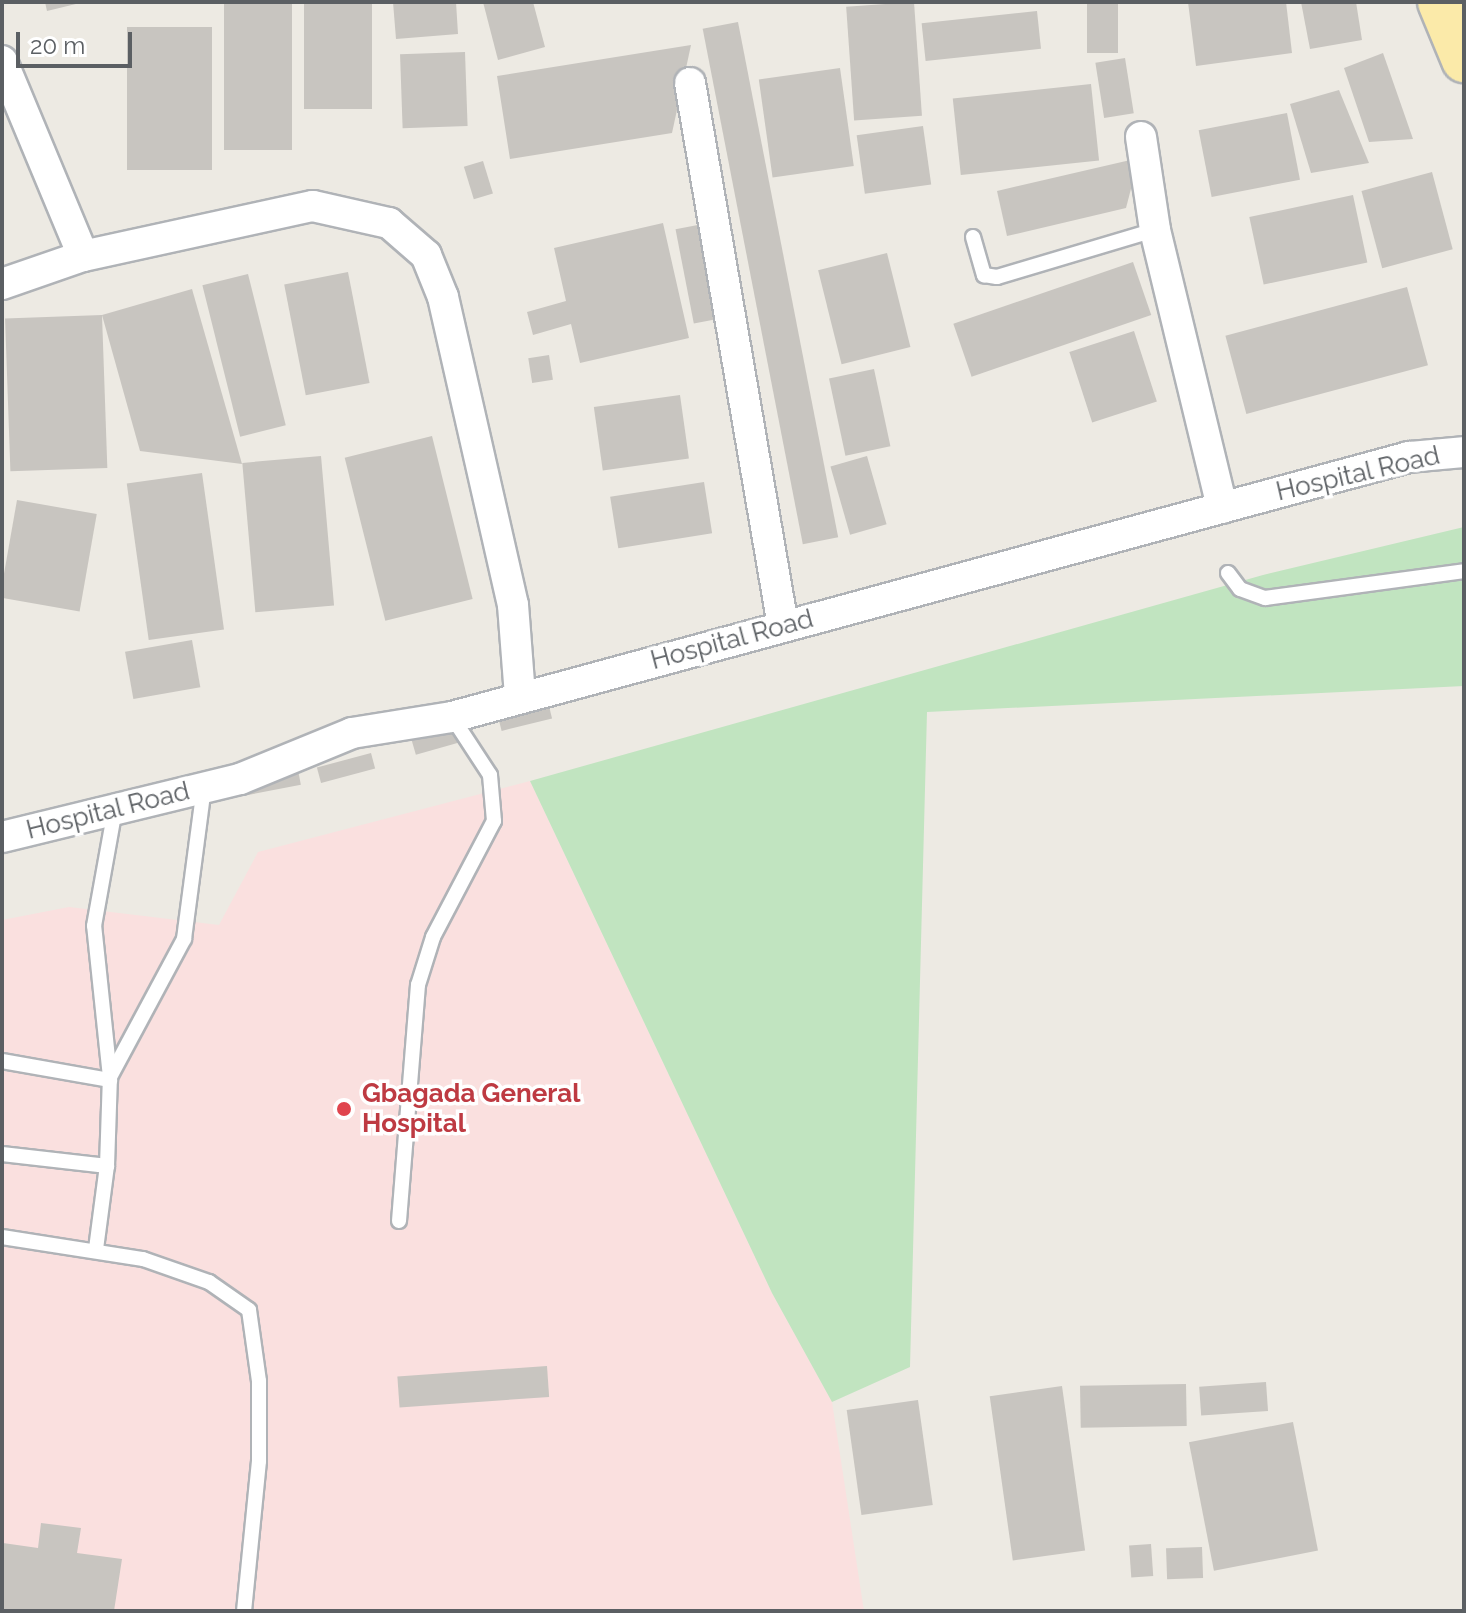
<!DOCTYPE html>
<style>
body{margin:0}
#map{position:relative;width:1466px;height:1613px;overflow:hidden;background:#edeae3;font-family:Raleway,sans-serif}
div>[style]{position:absolute}
.medical>*{inset:0;background:#fae0df}
.green>*{inset:0;background:#c1e4c0}
.building>*{inset:0;background:#c8c5c0;transform-origin:0 0}
.roads{filter:drop-shadow(2px 0 #b0b3b7) drop-shadow(-2px 0 #b0b3b7) drop-shadow(0 2px #b0b3b7) drop-shadow(0 -2px #b0b3b7)}
.service>*{height:14px;margin:-7px;padding:0 7px;transform-origin:7px;border-radius:7px;background:#fff}
.minor>*{height:30px;margin:-15px;padding:0 15px;transform-origin:15px;border-radius:15px;background:#fff}
.primary>*{height:44px;margin:-22px;padding:0 22px;transform-origin:22px;border-radius:22px;background:#fbeaa9}
.dots>*{width:22px;height:22px;translate:-50% -50%;box-sizing:border-box;border:4px solid #fff;border-radius:50%}
span{translate:-50% -50%;white-space:nowrap;text-align:center;line-height:1.15;-webkit-text-stroke:7px #fff;paint-order:stroke}
.street-label{font-size:26px;color:#5b5f63}
.health-label{font-size:26px;color:#be3a42;font-weight:700}
.left{translate:0 -50%;text-align:left}
.frame{position:absolute;inset:0;border:4px solid #5b5f63;pointer-events:none}
.scale{position:absolute;left:16px;top:32px;width:116px;height:36px;box-sizing:border-box;border:4px solid #5b5f63;border-top:0;padding-left:10px;font-size:24px;line-height:28px;white-space:nowrap;color:#5b5f63;-webkit-text-stroke:6px #fff;paint-order:stroke}
</style>
<div id="map">
<div class="medical">
<div style="clip-path:polygon(530px 781px,772px 1293px,832px 1402px,864px 1611px,2px 1611px,2px 920px,69px 907px,219px 925px,258px 852px)"></div>
</div>
<div class="green">
<div style="clip-path:polygon(1464px 527px,1464px 686px,927px 712px,910px 1367px,832px 1402px,772px 1293px,530px 781px,1263px 575px)"></div>
</div>
<div class="building">
<div style="clip-path:polygon(45px 2px,80px 2px,80px 3px,47px 11px)"></div>
<div style="left:224px;top:2px;width:68px;height:148px"></div>
<div style="left:304px;top:2px;width:68px;height:107px"></div>
<div style="clip-path:polygon(393px 2px,456px 2px,458px 34px,396px 39px)"></div>
<div style="clip-path:polygon(483px 2px,533px 2px,545px 47px,498px 60px)"></div>
<div style="left:914px;top:2px;width:114px;height:68px;rotate:86deg"></div>
<div style="left:1087px;top:2px;width:31px;height:51px"></div>
<div style="clip-path:polygon(1188px 2px,1286px 2px,1292px 53px,1196px 66px)"></div>
<div style="clip-path:polygon(1301px 2px,1356px 2px,1362px 40px,1310px 49px)"></div>
<div style="left:1037px;top:11px;width:38px;height:116px;rotate:84deg"></div>
<div style="left:738px;top:22px;width:525px;height:36px;rotate:79deg"></div>
<div style="left:212px;top:27px;width:143px;height:85px;rotate:90deg"></div>
<div style="clip-path:polygon(691px 45px,672px 133px,510px 159px,497px 76px)"></div>
<div style="left:465px;top:52px;width:74px;height:65px;rotate:88deg"></div>
<div style="clip-path:polygon(1383px 53px,1413px 139px,1369px 142px,1344px 68px)"></div>
<div style="left:1125px;top:58px;width:56px;height:30px;rotate:81deg"></div>
<div style="left:840px;top:68px;width:99px;height:82px;rotate:82deg"></div>
<div style="left:1091px;top:84px;width:77px;height:139px;rotate:84deg"></div>
<div style="clip-path:polygon(1339px 90px,1369px 163px,1311px 173px,1290px 104px)"></div>
<div style="left:1287px;top:113px;width:68px;height:90px;rotate:79deg"></div>
<div style="left:923px;top:126px;width:59px;height:67px;rotate:82deg"></div>
<div style="clip-path:polygon(1139px 158px,1126px 208px,1007px 236px,997px 191px)"></div>
<div style="left:483px;top:161px;width:34px;height:20px;rotate:73deg"></div>
<div style="left:1432px;top:172px;width:80px;height:73px;rotate:75deg"></div>
<div style="left:1353px;top:195px;width:69px;height:106px;rotate:78deg"></div>
<div style="clip-path:polygon(663px 223px,689px 338px,580px 363px,571px 324px,533px 335px,527px 312px,566px 301px,554px 248px)"></div>
<div style="left:703px;top:224px;width:96px;height:28px;rotate:79deg"></div>
<div style="left:887px;top:253px;width:97px;height:71px;rotate:76deg"></div>
<div style="left:1133px;top:262px;width:56px;height:190px;rotate:71deg"></div>
<div style="left:348px;top:272px;width:113px;height:65px;rotate:79deg"></div>
<div style="left:248px;top:274px;width:156px;height:47px;rotate:76deg"></div>
<div style="left:1407px;top:287px;width:81px;height:188px;rotate:75deg"></div>
<div style="clip-path:polygon(192px 289px,242px 464px,140px 451px,102px 315px)"></div>
<div style="left:102px;top:315px;width:153px;height:97px;rotate:88deg"></div>
<div style="left:1134px;top:331px;width:74px;height:68px;rotate:72deg"></div>
<div style="left:549px;top:355px;width:25px;height:21px;rotate:81deg"></div>
<div style="left:874px;top:369px;width:79px;height:46px;rotate:78deg"></div>
<div style="left:680px;top:395px;width:64px;height:87px;rotate:82deg"></div>
<div style="left:432px;top:436px;width:168px;height:90px;rotate:76deg"></div>
<div style="left:321px;top:456px;width:150px;height:79px;rotate:85deg"></div>
<div style="left:867px;top:456px;width:71px;height:38px;rotate:74deg"></div>
<div style="left:202px;top:473px;width:158px;height:76px;rotate:82deg"></div>
<div style="left:704px;top:482px;width:52px;height:95px;rotate:81deg"></div>
<div style="left:17px;top:500px;width:81px;height:99px;rotate:10deg"></div>
<div style="left:192px;top:640px;width:48px;height:68px;rotate:80deg"></div>
<div style="left:547px;top:698px;width:21px;height:52px;rotate:76deg"></div>
<div style="left:455px;top:728px;width:15px;height:45px;rotate:74deg"></div>
<div style="left:371px;top:753px;width:16px;height:56px;rotate:75deg"></div>
<div style="left:298px;top:770px;width:15px;height:62px;rotate:79deg"></div>
<div style="left:547px;top:1366px;width:31px;height:150px;rotate:86deg"></div>
<div style="left:1266px;top:1382px;width:29px;height:67px;rotate:86deg"></div>
<div style="left:1186px;top:1384px;width:42px;height:106px;rotate:89deg"></div>
<div style="left:1062px;top:1386px;width:166px;height:73px;rotate:82deg"></div>
<div style="left:918px;top:1400px;width:106px;height:72px;rotate:82deg"></div>
<div style="left:1293px;top:1422px;width:131px;height:106px;rotate:79deg"></div>
<div style="clip-path:polygon(41px 1523px,81px 1528px,77px 1553px,122px 1559px,114px 1611px,2px 1611px,3px 1543px,38px 1548px)"></div>
<div style="left:1151px;top:1544px;width:32px;height:22px;rotate:86deg"></div>
<div style="left:1202px;top:1547px;width:31px;height:36px;rotate:88deg"></div>
</div>
<div class="roads">
<div class="service">
<div style="left:973px;top:237px;width:40px;rotate:74deg"></div>
<div style="left:984px;top:275px;width:13px;rotate:9deg"></div>
<div style="left:997px;top:277px;width:165px;rotate:-16.6deg"></div>
<div style="left:1228px;top:573px;width:20px;rotate:53deg"></div>
<div style="left:1240px;top:589px;width:27px;rotate:20deg"></div>
<div style="left:1265px;top:598px;width:201px;rotate:-7.7deg"></div>
<div style="left:2px;top:1061px;width:110px;rotate:10deg"></div>
<div style="left:110px;top:1077px;width:157px;rotate:-61.8deg"></div>
<div style="left:184px;top:939px;width:152px;rotate:-82.5deg"></div>
<div style="left:2px;top:1154px;width:106px;rotate:6.5deg"></div>
<div style="left:399px;top:1221px;width:237px;rotate:-85.4deg"></div>
<div style="left:418px;top:985px;width:50px;rotate:-72.6deg"></div>
<div style="left:433px;top:937px;width:131px;rotate:-62.3deg"></div>
<div style="left:494px;top:821px;width:46px;rotate:-95deg"></div>
<div style="left:490px;top:775px;width:69px;rotate:-123.2deg"></div>
<div style="left:2px;top:1237px;width:143px;rotate:8.9deg"></div>
<div style="left:143px;top:1259px;width:70px;rotate:19.2deg"></div>
<div style="left:209px;top:1282px;width:49px;rotate:35deg"></div>
<div style="left:249px;top:1310px;width:72px;rotate:82deg"></div>
<div style="left:259px;top:1381px;width:80px;rotate:90deg"></div>
<div style="left:259px;top:1461px;width:151px;rotate:95.7deg"></div>
<div style="left:96px;top:1249px;width:84px;rotate:-82.5deg"></div>
<div style="left:107px;top:1166px;width:89px;rotate:-88.1deg"></div>
<div style="left:110px;top:1077px;width:152px;rotate:-96deg"></div>
<div style="left:94px;top:926px;width:119px;rotate:-79.8deg"></div>
</div>
<div class="minor">
<div style="left:2px;top:61px;width:211px;rotate:67.4deg"></div>
<div style="left:690px;top:83px;width:551px;rotate:80.28deg"></div>
<div style="left:1141px;top:137px;width:94px;rotate:81.4deg"></div>
<div style="left:1155px;top:230px;width:286px;rotate:76.4deg"></div>
<div style="left:2px;top:284px;width:86px;rotate:-19.1deg"></div>
<div style="left:83px;top:256px;width:235px;rotate:-12.3deg"></div>
<div style="left:313px;top:206px;width:78px;rotate:12.6deg"></div>
<div style="left:389px;top:223px;width:49px;rotate:40.9deg"></div>
<div style="left:426px;top:255px;width:45px;rotate:68deg"></div>
<div style="left:443px;top:297px;width:316px;rotate:77.2deg"></div>
<div style="left:513px;top:605px;width:92px;rotate:85.6deg"></div>
<div style="left:2px;top:837px;width:245px;rotate:-13.7deg"></div>
<div style="left:240px;top:779px;width:121px;rotate:-22.3deg"></div>
<div style="left:352px;top:733px;width:101px;rotate:-9.1deg"></div>
<div style="left:452px;top:717px;width:992px;rotate:-15.2deg"></div>
<div style="left:1409px;top:457px;width:55px;rotate:-5.2deg"></div>
</div>
<div class="primary">
<div style="left:1440px;top:2px;width:63px;rotate:67.5deg"></div>
</div>
</div>
<div class="dots">
<div style="left:344px;top:1109px;background:#e0444e"></div>
</div>
<div class="street-label">
<span style="left:1358px;top:474px;rotate:-13deg">Hospital Road</span>
<span style="left:732px;top:640px;rotate:-15deg">Hospital Road</span>
<span style="left:108px;top:811px;rotate:-14deg">Hospital Road</span>
</div>
<div class="health-label">
<span class="left" style="left:362px;top:1109px">Gbagada General<br>Hospital</span>
</div>
<div class="frame"></div>
<div class="scale">20 m</div>
</div>
